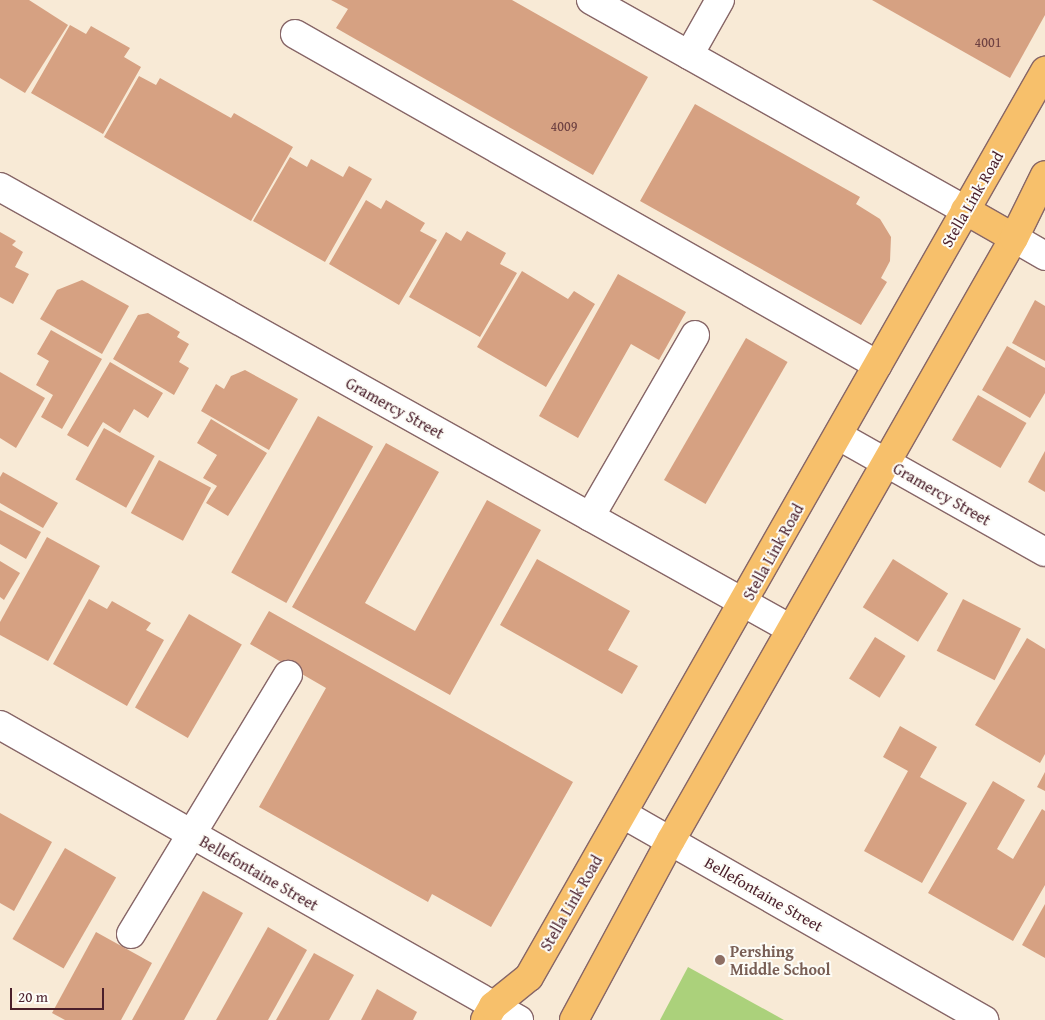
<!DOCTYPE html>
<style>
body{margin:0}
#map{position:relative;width:1045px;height:1020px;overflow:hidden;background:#f8ead6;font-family:"Gentium Book Plus",serif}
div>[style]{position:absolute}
.green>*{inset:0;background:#abd17b}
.building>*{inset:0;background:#d6a182;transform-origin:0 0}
.roads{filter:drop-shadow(1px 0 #876667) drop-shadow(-1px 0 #876667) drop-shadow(0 1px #876667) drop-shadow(0 -1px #876667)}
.minor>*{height:28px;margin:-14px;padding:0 14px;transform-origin:14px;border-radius:14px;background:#fff}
.major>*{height:28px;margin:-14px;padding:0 14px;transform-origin:14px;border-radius:14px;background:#f7c06b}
.dots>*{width:14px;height:14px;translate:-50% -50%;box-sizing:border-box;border:2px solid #fdfcf7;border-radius:50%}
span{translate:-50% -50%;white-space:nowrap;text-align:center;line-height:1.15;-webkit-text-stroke:4px #fdfcf7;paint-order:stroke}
.number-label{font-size:14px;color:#6d4041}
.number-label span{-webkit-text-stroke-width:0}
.street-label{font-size:16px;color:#4a1f2b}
.education-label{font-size:16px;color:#785e54;font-weight:700}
.left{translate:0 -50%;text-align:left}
.scale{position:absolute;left:10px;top:988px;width:94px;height:22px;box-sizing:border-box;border:2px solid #4a1f2b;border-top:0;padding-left:6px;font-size:15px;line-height:18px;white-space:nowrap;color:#4a1f2b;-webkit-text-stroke:4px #fdfcf7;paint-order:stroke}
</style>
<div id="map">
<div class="green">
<div style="clip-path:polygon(688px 967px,784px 1020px,660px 1020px)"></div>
</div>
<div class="building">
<div style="clip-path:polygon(0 0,29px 0,68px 25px,25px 93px,0 78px)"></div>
<div style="clip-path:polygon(331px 0,512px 0,648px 77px,593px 175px,336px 28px,348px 9px)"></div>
<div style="clip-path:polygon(872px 0,1045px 0,1045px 15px,1010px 78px)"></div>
<div style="clip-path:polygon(70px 25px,86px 34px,91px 26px,130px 48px,124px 57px,141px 67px,103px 134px,31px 93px)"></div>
<div style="clip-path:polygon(139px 76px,156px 85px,160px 78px,231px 118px,234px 113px,293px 147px,251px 221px,104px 137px)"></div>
<div style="clip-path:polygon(695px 104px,860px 197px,856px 204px,880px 219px,891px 237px,890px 261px,881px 278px,887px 282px,861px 325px,640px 201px)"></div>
<div style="clip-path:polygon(290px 157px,307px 167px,311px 159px,343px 177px,349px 166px,372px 179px,325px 262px,253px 221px)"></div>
<div style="clip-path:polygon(366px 200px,381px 209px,386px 200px,425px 223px,420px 231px,437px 240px,399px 305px,329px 264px)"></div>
<div style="clip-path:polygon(467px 231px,506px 253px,500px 264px,517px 273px,480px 337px,409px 297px,446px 232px,461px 241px)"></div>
<div style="clip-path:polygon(0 232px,16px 241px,12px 245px,23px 252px,15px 267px,29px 274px,13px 304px,0 297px)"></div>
<div style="clip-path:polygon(522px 271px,568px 299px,574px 291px,595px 304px,546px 387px,477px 347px)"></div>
<div style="clip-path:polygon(618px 274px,686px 312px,659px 360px,631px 344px,578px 438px,539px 416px)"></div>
<div style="clip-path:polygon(82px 280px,129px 306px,102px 354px,40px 319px,57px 290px)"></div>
<div style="clip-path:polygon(1035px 300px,1045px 306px,1045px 361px,1012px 343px)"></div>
<div style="clip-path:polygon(148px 313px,180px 332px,177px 337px,189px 344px,179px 362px,189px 368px,174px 395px,113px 359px,138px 315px)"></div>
<div style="clip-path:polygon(51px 330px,102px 359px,62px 429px,41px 417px,53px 395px,36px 385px,49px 361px,37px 354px)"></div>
<div style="left:746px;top:338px;width:48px;height:164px;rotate:30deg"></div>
<div style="clip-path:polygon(1007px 346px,1045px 368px,1045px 393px,1030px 418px,982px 390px)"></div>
<div style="clip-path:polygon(110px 362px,163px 393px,148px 418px,134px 409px,120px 433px,103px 422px,88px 447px,67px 435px)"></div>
<div style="clip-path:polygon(245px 370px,298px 399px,269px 450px,201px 411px,216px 384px,224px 389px,231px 376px)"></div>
<div style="clip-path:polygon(0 372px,45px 398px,16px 448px,0 438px)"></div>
<div style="left:978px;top:395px;width:56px;height:52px;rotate:30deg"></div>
<div style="left:318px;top:416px;width:63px;height:179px;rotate:29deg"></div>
<div style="clip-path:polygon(211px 419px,267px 453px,228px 516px,206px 503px,217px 486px,203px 478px,217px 455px,197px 443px)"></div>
<div style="left:104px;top:428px;width:58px;height:59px;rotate:29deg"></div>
<div style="clip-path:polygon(386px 443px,439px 472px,365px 603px,415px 631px,487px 500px,541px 530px,450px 695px,292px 607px)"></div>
<div style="clip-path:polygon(1045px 451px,1045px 492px,1028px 482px)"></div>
<div style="left:159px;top:460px;width:59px;height:60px;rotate:28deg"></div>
<div style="clip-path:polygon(3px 472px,58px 503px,43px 528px,0 503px,0 477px)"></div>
<div style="clip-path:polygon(0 510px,41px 532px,26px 559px,0 544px)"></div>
<div style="clip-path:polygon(47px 537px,100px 566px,48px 661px,0 635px,0 622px)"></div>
<div style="clip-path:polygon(537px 559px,630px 611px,608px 650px,638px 666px,622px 694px,500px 625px)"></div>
<div style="left:893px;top:559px;width:65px;height:57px;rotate:32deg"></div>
<div style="clip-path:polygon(0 561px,20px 573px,4px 600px,0 597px)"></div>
<div style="clip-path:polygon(89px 599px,107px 609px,112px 601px,151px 623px,146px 630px,164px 640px,127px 706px,53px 664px)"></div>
<div style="left:963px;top:599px;width:65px;height:58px;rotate:27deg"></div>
<div style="clip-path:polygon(269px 611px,573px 782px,491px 927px,432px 894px,428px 902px,259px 807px,326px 688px,250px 644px)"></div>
<div style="left:189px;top:614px;width:61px;height:108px;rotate:30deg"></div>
<div style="left:875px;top:637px;width:36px;height:49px;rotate:32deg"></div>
<div style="clip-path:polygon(1027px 638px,1045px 649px,1045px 754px,1040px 763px,975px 725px)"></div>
<div style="clip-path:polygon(900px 726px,937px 747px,920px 777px,967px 803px,922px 883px,864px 851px,908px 771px,883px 757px)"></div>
<div style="clip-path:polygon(1045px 772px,1045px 791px,1037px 787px)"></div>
<div style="clip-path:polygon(993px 781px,1025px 800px,997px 849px,1013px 859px,1042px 809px,1045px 811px,1045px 885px,1013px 941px,928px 893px)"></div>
<div style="clip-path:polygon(0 813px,52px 842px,14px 911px,0 903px)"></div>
<div style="left:65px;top:848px;width:59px;height:105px;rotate:30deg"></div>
<div style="clip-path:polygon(203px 891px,243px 913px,184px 1020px,132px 1020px)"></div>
<div style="clip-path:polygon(1045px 904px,1045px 958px,1022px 945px)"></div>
<div style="clip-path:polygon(268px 927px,307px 950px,268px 1020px,216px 1020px)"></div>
<div style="clip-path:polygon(96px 932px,152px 963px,121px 1020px,65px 1020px,52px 1013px)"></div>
<div style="clip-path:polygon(314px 953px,354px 975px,329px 1020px,276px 1020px)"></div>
<div style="clip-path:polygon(377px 989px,417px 1012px,413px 1020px,361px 1020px)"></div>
</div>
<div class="roads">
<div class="minor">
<div style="left:591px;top:0;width:429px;rotate:29.3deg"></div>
<div style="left:295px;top:34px;width:670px;rotate:29.59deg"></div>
<div style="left:689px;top:55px;width:63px;rotate:-60.6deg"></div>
<div style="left:0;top:187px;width:906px;rotate:29.2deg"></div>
<div style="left:1014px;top:238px;width:36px;rotate:30deg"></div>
<div style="left:839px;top:436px;width:236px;rotate:29.4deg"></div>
<div style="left:590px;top:517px;width:210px;rotate:-60deg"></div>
<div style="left:0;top:725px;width:597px;rotate:29.61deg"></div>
<div style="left:623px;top:814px;width:416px;rotate:29.7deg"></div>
<div style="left:131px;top:934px;width:303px;rotate:-58.8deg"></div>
</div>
<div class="major">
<div style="left:965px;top:210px;width:56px;rotate:29.7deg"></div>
<div style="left:485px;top:1020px;width:16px;rotate:-60deg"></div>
<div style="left:493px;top:1006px;width:46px;rotate:-38.9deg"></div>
<div style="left:529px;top:977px;width:1043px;rotate:-60.34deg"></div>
<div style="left:574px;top:1020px;width:204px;rotate:-61.7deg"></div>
<div style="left:671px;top:840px;width:693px;rotate:-60.33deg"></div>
<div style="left:1014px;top:238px;width:70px;rotate:-63.8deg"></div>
</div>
</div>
<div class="dots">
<div style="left:720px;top:960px;background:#8d6e63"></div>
</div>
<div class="number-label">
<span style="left:988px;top:42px">4001</span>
<span style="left:564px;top:126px">4009</span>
</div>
<div class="street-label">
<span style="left:972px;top:199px;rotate:-60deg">Stella Link Road</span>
<span style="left:395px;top:408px;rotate:29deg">Gramercy Street</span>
<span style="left:942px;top:494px;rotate:30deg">Gramercy Street</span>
<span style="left:773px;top:552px;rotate:-61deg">Stella Link Road</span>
<span style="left:259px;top:873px;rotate:30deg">Bellefontaine Street</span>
<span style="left:764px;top:894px;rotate:30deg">Bellefontaine Street</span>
<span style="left:571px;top:903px;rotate:-60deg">Stella Link Road</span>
</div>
<div class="education-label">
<span class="left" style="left:730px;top:960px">Pershing<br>Middle School</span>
</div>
<div class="scale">20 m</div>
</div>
